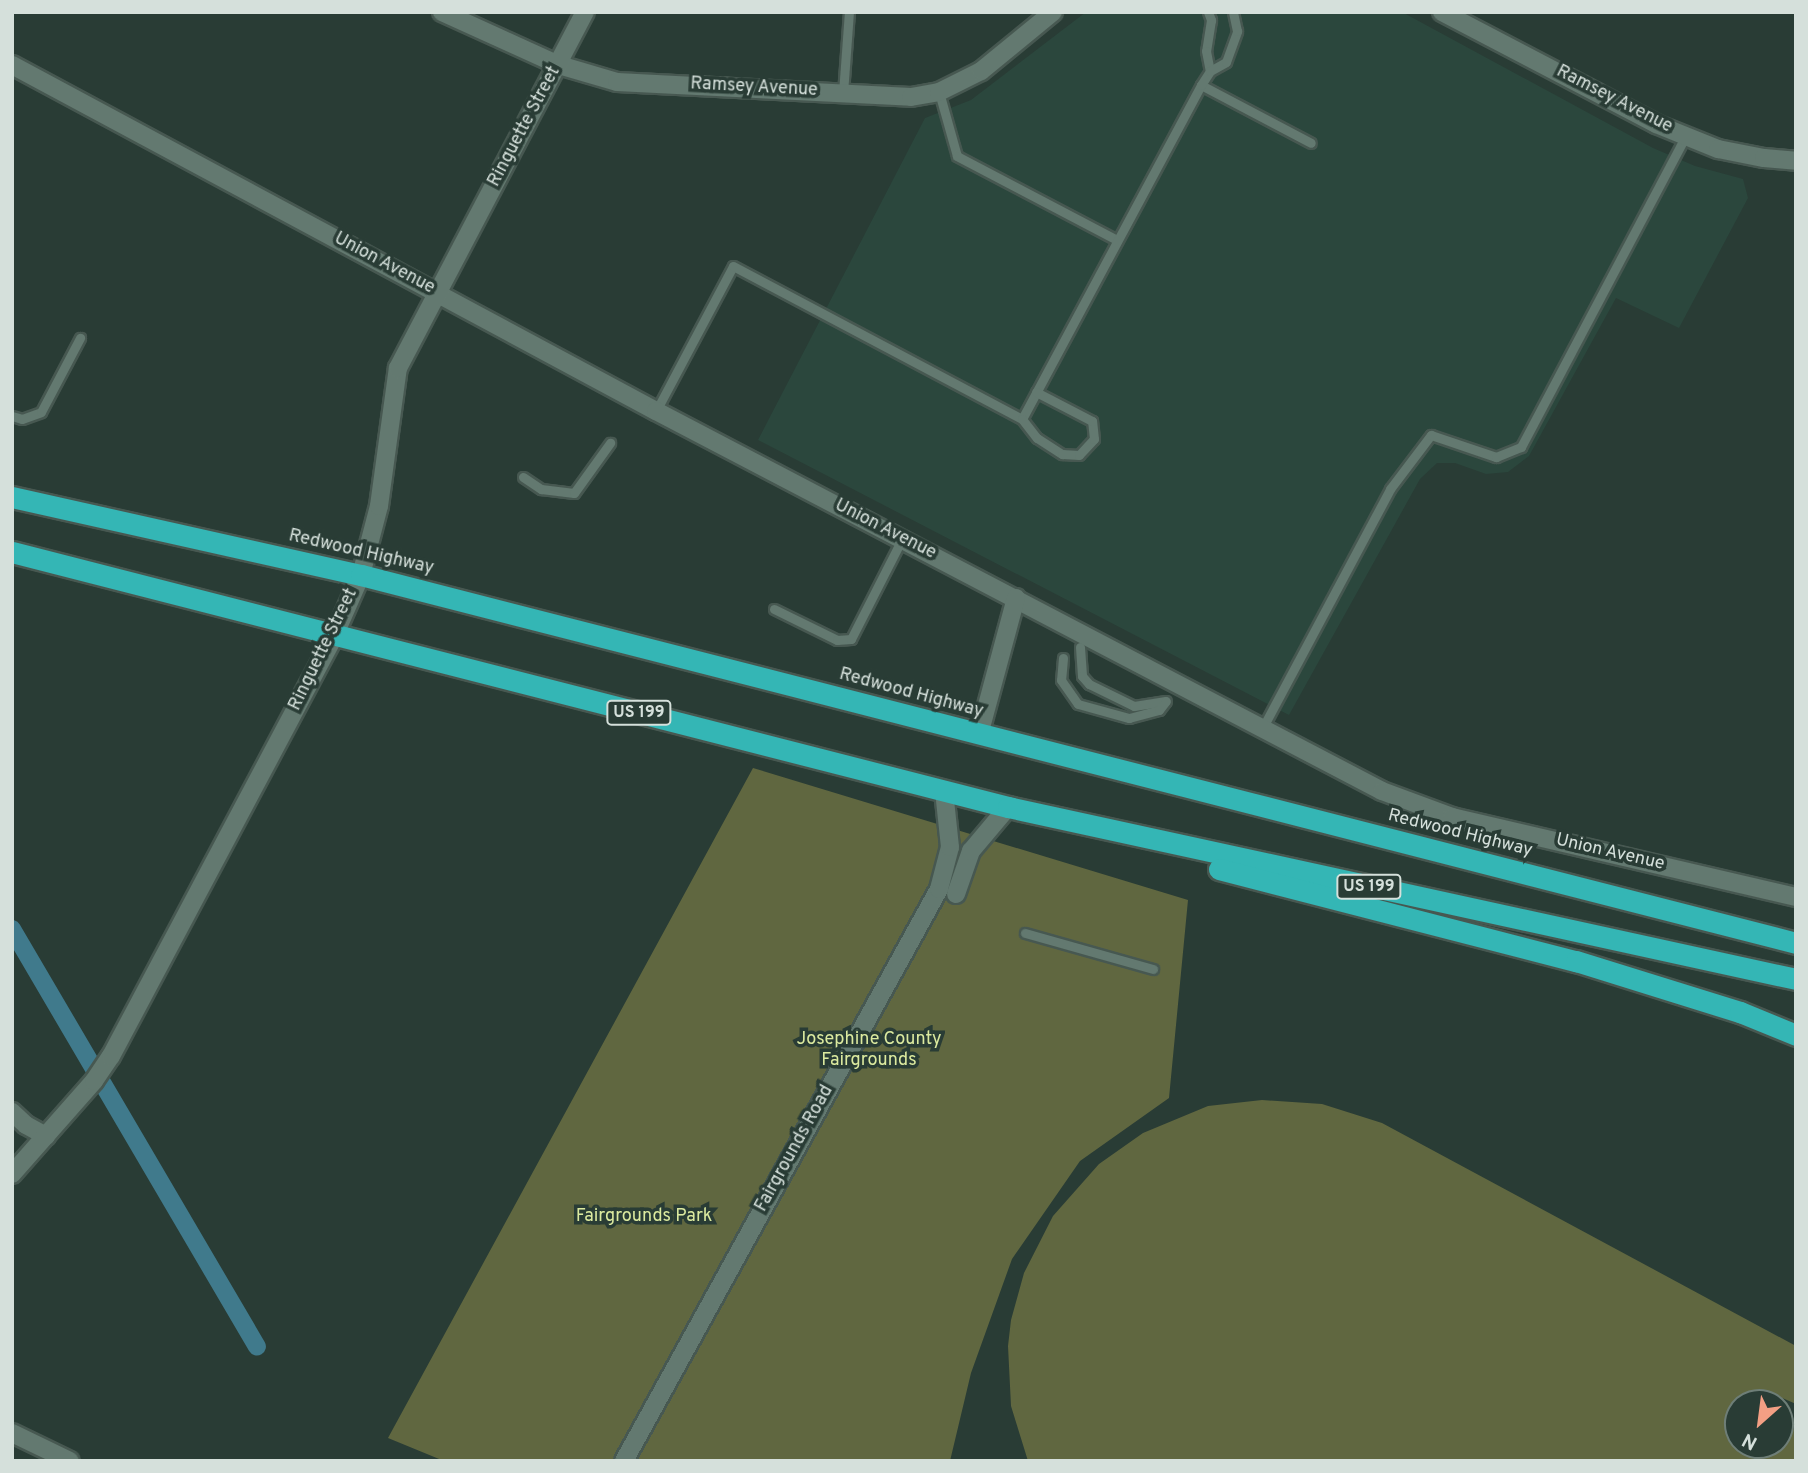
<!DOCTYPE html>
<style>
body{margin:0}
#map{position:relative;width:1808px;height:1473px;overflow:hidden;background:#293c35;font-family:Overpass,sans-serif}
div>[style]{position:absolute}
.built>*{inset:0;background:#2b473d}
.green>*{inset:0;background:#606740}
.canal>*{height:18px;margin:-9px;padding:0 9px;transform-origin:9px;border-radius:9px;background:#407a8c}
.roads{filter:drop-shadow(2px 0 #475851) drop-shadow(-2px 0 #475851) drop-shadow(0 2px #475851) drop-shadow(0 -2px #475851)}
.lane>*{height:9px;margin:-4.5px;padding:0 4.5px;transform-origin:4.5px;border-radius:4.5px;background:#637970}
.street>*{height:18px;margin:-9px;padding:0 9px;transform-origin:9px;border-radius:9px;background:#637970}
.secondary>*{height:18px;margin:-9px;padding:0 9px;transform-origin:9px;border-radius:9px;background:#637970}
.highway>*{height:21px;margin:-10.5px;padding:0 10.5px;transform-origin:10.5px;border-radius:10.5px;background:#34b6b5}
span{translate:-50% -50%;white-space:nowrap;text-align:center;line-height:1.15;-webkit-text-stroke:7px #293c35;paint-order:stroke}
.shield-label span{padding:2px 5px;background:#293c35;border:2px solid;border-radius:5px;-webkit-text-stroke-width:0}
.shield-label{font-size:16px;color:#d5e0db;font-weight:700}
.street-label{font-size:18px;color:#d5e0db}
.park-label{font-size:18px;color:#dcea9f}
.frame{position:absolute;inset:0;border:14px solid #d5e0db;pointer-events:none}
.north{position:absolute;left:1724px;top:1389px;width:70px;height:70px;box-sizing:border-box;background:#293c35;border:2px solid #6e7e77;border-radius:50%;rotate:208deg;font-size:19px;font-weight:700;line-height:28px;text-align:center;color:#d5e0db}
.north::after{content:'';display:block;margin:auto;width:24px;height:32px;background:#f39f84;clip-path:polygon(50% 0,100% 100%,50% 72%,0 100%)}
</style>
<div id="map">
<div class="built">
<div style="clip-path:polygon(1086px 12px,1402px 12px,1653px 148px,1695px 166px,1743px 179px,1748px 198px,1679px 328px,1616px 298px,1529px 456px,1508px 472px,1486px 474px,1455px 463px,1437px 463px,1420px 479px,1289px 715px,758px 440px,925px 118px,971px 100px)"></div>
</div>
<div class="green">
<div style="clip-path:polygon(753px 768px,1188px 900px,1169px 1098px,1080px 1161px,1012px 1259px,971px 1373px,950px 1461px,444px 1461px,388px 1438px)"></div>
<div style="clip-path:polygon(evenodd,1262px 1100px,1322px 1104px,1382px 1123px,1796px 1346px,1796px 1404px,1780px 1397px,1796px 1435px,1796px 1461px,1028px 1461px,1011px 1406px,1008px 1346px,1011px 1320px,1024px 1273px,1053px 1216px,1099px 1164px,1143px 1133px,1208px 1106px,1262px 1100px,1780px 1403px,1780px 1445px,1738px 1445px,1738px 1403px,1780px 1403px)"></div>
</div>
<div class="canal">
<div style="left:12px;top:929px;width:484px;rotate:59.6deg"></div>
</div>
<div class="roads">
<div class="lane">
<div style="left:1208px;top:12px;width:9px;rotate:69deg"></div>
<div style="left:1211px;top:20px;width:31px;rotate:99deg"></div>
<div style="left:1206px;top:51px;width:20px;rotate:79deg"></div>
<div style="left:1201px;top:85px;width:124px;rotate:27.8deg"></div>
<div style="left:939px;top:92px;width:66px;rotate:74.3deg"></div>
<div style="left:957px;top:156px;width:181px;rotate:27.7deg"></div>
<div style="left:843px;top:93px;width:81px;rotate:-85.8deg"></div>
<div style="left:656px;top:411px;width:164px;rotate:-62deg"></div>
<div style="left:733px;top:266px;width:327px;rotate:27.9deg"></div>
<div style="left:1022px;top:419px;width:379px;rotate:-61.8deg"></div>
<div style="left:1201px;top:85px;width:17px;rotate:-57deg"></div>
<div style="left:1210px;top:71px;width:18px;rotate:-29deg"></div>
<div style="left:1226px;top:62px;width:33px;rotate:-70deg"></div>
<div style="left:1237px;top:31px;width:19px;rotate:-102deg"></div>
<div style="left:12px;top:416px;width:10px;rotate:17deg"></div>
<div style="left:22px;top:419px;width:20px;rotate:-20deg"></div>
<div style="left:41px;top:412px;width:84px;rotate:-62.2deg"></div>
<div style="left:1022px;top:419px;width:24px;rotate:52deg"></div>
<div style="left:1037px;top:438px;width:30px;rotate:33deg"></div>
<div style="left:1062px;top:454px;width:17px;rotate:3deg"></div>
<div style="left:1079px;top:455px;width:22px;rotate:-47deg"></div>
<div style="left:1094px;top:439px;width:18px;rotate:-96deg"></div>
<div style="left:1092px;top:421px;width:63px;rotate:-152.6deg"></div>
<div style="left:523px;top:477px;width:22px;rotate:34deg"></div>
<div style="left:541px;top:489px;width:33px;rotate:7deg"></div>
<div style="left:574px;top:493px;width:62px;rotate:-54.2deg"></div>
<div style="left:774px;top:609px;width:70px;rotate:26.2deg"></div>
<div style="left:837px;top:640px;width:14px;rotate:-4deg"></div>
<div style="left:851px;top:639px;width:112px;rotate:-63deg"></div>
<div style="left:1080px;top:647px;width:29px;rotate:86deg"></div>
<div style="left:1082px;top:676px;width:11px;rotate:49deg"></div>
<div style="left:1089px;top:684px;width:50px;rotate:26.1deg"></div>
<div style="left:1134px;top:706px;width:32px;rotate:-9deg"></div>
<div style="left:1063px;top:658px;width:22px;rotate:95deg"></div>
<div style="left:1061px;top:680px;width:29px;rotate:55deg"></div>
<div style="left:1078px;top:704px;width:53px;rotate:15.4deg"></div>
<div style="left:1129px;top:718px;width:31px;rotate:-15deg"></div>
<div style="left:1159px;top:710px;width:11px;rotate:-52deg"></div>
<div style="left:1262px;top:729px;width:272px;rotate:-61.9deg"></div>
<div style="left:1390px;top:489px;width:68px;rotate:-52.8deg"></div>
<div style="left:1431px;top:435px;width:69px;rotate:18.7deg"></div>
<div style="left:1496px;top:457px;width:27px;rotate:-22deg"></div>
<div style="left:1521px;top:447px;width:352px;rotate:-62.1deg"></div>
<div style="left:1025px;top:933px;width:133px;rotate:15.7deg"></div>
</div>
<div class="street">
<div style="left:442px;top:12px;width:128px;rotate:24.4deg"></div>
<div style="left:956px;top:894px;width:46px;rotate:-70.8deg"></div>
<div style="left:971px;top:851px;width:57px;rotate:-49.9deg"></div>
<div style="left:12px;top:1112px;width:19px;rotate:43deg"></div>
<div style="left:26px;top:1125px;width:23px;rotate:29deg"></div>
<div style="left:12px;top:1433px;width:64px;rotate:25.8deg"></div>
<div style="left:624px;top:1461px;width:653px;rotate:-61.16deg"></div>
<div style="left:939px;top:889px;width:43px;rotate:-75.3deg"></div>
<div style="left:950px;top:847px;width:56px;rotate:-96.1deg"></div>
</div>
<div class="secondary">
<div style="left:1442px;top:12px;width:242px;rotate:27.6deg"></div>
<div style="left:1656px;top:124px;width:67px;rotate:22deg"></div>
<div style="left:1718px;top:149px;width:47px;rotate:11.1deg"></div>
<div style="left:1764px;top:158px;width:32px;rotate:5deg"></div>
<div style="left:12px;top:65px;width:731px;rotate:28.25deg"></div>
<div style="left:656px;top:411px;width:819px;rotate:27.63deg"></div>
<div style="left:1382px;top:791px;width:75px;rotate:20.4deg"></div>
<div style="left:1452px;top:817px;width:353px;rotate:13.1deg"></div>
<div style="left:559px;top:65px;width:60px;rotate:16.3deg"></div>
<div style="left:617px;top:82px;width:294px;rotate:2.9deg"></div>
<div style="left:911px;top:97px;width:28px;rotate:-10deg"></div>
<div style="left:939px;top:92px;width:47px;rotate:-26.6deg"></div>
<div style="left:981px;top:71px;width:93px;rotate:-39.3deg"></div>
<div style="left:979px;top:735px;width:142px;rotate:-74.9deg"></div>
<div style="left:12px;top:1174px;width:124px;rotate:-48.6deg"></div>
<div style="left:94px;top:1081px;width:30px;rotate:-56deg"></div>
<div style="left:111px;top:1056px;width:480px;rotate:-62deg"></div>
<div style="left:336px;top:632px;width:62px;rotate:-66.3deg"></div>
<div style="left:361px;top:575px;width:71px;rotate:-75.4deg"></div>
<div style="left:379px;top:506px;width:139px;rotate:-82.2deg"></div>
<div style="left:398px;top:368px;width:402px;rotate:-62.3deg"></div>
</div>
<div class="highway">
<div style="left:12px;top:497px;width:358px;rotate:12.6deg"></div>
<div style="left:361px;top:575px;width:1481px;rotate:14.38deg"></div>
<div style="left:12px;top:552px;width:1028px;rotate:14.36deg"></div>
<div style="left:1008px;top:807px;width:807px;rotate:12.31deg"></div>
<div style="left:1219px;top:869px;width:369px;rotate:14.5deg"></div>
<div style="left:1576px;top:961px;width:172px;rotate:17.3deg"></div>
<div style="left:1740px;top:1012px;width:61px;rotate:22.3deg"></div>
</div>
</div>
<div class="shield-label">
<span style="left:639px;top:713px">US 199</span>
<span style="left:1369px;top:887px">US 199</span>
</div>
<div class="street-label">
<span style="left:754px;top:88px;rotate:3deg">Ramsey Avenue</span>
<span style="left:1614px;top:100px;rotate:27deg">Ramsey Avenue</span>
<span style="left:525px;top:127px;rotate:-62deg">Ringuette Street</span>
<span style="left:384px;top:264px;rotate:28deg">Union Avenue</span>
<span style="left:885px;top:530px;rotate:27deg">Union Avenue</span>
<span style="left:361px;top:553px;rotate:13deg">Redwood Highway</span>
<span style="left:324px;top:650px;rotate:-64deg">Ringuette Street</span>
<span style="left:911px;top:694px;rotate:15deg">Redwood Highway</span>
<span style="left:1460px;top:834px;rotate:14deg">Redwood Highway</span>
<span style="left:1610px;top:853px;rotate:13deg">Union Avenue</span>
<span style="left:795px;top:1149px;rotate:-61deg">Fairgrounds Road</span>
</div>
<div class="park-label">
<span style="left:869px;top:1051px">Josephine County<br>Fairgrounds</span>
<span style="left:644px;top:1217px">Fairgrounds Park</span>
</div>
<div class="frame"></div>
<div class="north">N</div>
</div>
